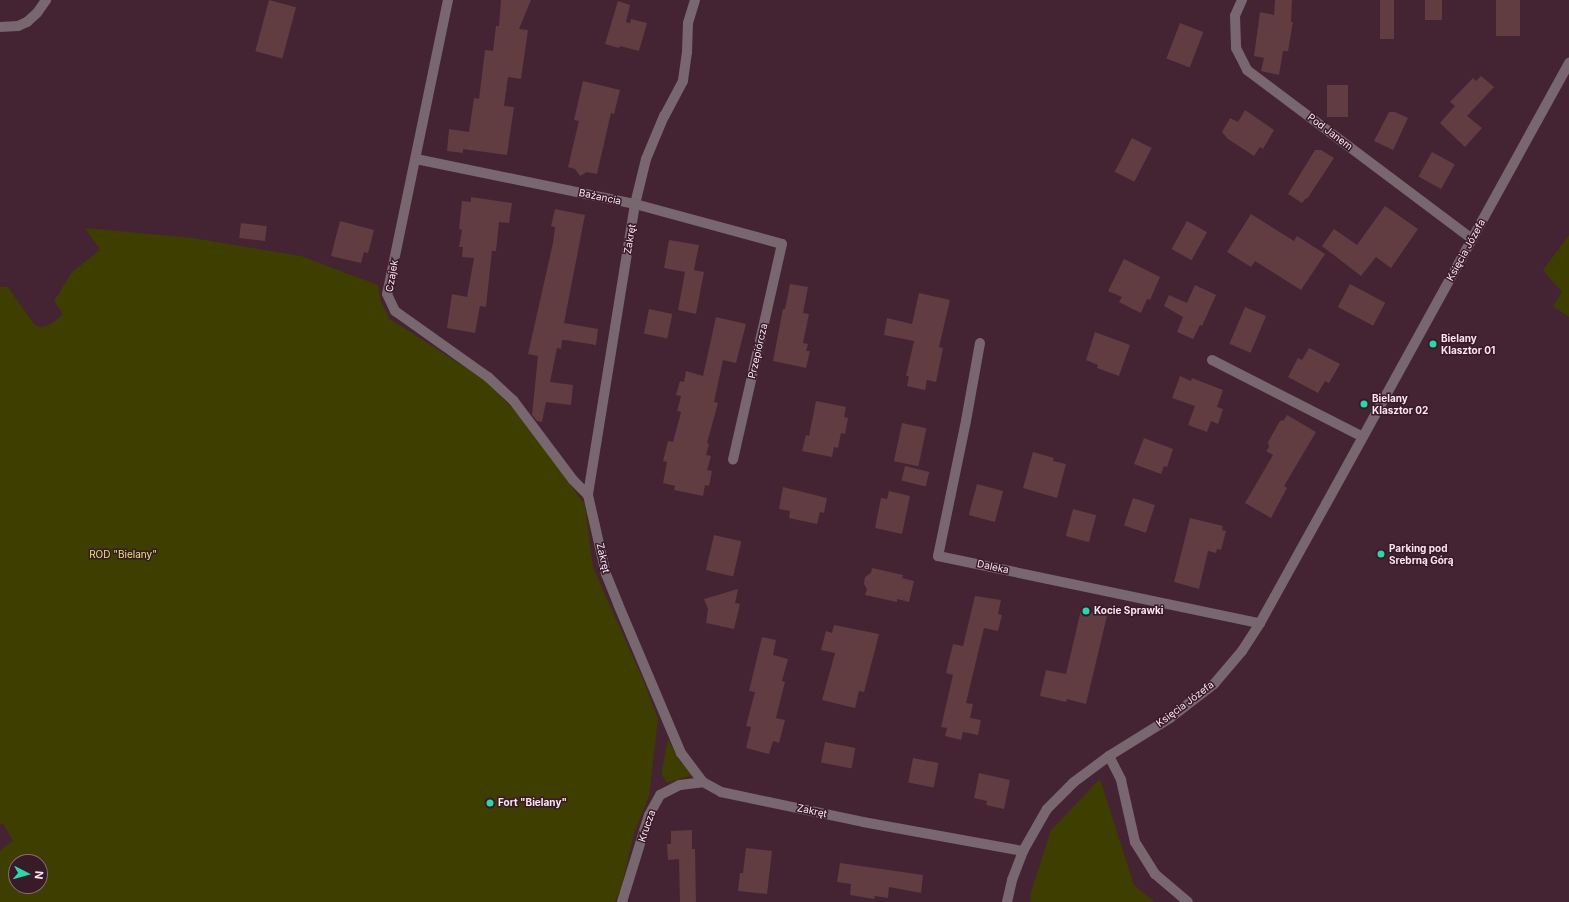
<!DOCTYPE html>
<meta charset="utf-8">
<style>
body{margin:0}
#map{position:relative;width:1569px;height:902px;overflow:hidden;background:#442433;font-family:Inter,sans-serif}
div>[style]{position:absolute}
.green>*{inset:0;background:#3d3e00}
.building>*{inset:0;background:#613c41;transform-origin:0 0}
.minor>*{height:10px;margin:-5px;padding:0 5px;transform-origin:5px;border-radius:5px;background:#78676e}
.dots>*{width:11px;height:11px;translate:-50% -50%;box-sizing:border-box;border:2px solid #391a29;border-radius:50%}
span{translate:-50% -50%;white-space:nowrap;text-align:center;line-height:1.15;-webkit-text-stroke:3px #391a29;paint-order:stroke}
.street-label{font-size:10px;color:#fbe5ee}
.poi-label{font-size:10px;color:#fbe5ee;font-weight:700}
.left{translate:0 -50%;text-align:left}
.park-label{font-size:10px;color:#e1e66c}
.north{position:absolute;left:8px;top:854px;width:40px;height:40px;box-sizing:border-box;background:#391a29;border:1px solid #876b78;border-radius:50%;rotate:96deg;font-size:11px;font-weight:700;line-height:16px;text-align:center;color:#fbe5ee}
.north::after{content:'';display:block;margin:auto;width:14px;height:18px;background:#2cd5ab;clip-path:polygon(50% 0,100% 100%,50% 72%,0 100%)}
</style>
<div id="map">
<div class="green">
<div style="clip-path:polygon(evenodd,85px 228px,193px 238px,301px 256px,378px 285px,381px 302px,390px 319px,485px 380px,523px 419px,585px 505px,593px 567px,645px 684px,658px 719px,649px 796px,634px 834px,621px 888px,615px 902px,0 902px,0 850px,13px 841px,3px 823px,0 825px,0 287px,8px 287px,34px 324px,40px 327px,46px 326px,54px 322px,63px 314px,54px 301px,72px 272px,100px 250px,85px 228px,16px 862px,40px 862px,40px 886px,16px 886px,16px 862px)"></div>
<div style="clip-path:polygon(1569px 235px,1569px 317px,1553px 306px,1562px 292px,1543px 270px)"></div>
<div style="clip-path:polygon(668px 739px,679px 760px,692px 775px,667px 783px,661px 774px)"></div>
<div style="clip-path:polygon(1100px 779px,1134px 885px,1154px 902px,1030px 902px,1031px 892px,1051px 830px)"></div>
</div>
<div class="building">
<div style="left:269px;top:0;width:28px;height:53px;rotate:15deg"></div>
<div style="clip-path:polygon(501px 0,531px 0,519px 29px,528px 30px,521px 79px,508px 77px,504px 106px,514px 107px,507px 155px,463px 149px,463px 153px,447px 151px,449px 129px,469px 132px,474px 98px,479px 99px,485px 50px,493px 51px,496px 26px,499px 26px)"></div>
<div style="clip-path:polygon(1275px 0,1292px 0,1291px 22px,1293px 22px,1288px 51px,1283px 51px,1279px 75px,1261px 71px,1264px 58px,1254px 56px,1260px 12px,1274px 15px)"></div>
<div style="left:1380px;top:0;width:14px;height:39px"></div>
<div style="left:1425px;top:0;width:17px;height:20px"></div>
<div style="left:1496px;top:0;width:24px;height:36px"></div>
<div style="clip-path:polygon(618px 1px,630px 5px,626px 22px,630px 23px,631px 19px,647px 23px,639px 51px,620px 46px,619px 48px,605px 44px)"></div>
<div style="left:1180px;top:23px;width:25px;height:38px;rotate:21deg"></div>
<div style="clip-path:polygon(1481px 76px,1494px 87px,1467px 116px,1482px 128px,1465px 147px,1440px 123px,1455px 106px,1450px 102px,1473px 78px,1476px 81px)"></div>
<div style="clip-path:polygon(583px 81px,620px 90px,614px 114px,611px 113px,597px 174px,587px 172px,580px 176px,575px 169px,568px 167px,579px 121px,574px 120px)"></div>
<div style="left:1348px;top:85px;width:32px;height:21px;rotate:90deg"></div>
<div style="clip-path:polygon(1245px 110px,1274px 130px,1263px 149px,1260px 147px,1254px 156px,1228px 139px,1222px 132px,1230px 118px,1238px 122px)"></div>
<div style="clip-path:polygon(1389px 112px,1395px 112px,1408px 118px,1393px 150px,1374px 141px)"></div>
<div style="left:1132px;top:138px;width:22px;height:38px;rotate:27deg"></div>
<div style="clip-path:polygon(1315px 150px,1321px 150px,1334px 158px,1307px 199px,1306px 198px,1302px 203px,1288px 194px)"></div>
<div style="left:1432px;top:152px;width:26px;height:28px;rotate:29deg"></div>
<div style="clip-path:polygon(471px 197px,512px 203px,509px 223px,499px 222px,496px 251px,492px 251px,486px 307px,480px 306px,475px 333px,447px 328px,452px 294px,467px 297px,474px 258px,462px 257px,463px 247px,459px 247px,462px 230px,459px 229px,462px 201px,471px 202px)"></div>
<div style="clip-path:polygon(1385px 206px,1418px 229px,1391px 268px,1376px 257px,1361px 276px,1322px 246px,1334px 229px,1357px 245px)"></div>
<div style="clip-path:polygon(555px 209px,585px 215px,564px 323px,598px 329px,596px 345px,565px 340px,562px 340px,561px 349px,557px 348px,550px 382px,573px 385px,571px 405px,546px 402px,542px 422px,537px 421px,532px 415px,538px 356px,528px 354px,553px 243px,555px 227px,551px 226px)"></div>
<div style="clip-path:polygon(1251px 214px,1294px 241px,1297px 236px,1325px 254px,1301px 290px,1255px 261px,1251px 267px,1227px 252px)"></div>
<div style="clip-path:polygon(340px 221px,374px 230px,368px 253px,364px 252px,361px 263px,331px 256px)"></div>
<div style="left:1187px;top:221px;width:23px;height:32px;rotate:29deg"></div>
<div style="left:241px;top:223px;width:26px;height:15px;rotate:7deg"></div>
<div style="clip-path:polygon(669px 240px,699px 245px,694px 270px,704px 272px,696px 314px,678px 310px,685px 272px,664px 268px)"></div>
<div style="clip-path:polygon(1124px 259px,1160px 277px,1150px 300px,1147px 299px,1141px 313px,1119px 302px,1122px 297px,1108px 291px)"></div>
<div style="clip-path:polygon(790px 284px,808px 287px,803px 313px,809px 314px,803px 343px,808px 344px,806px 351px,810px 351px,806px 368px,773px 361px,783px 309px,785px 309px)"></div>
<div style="left:1350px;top:284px;width:40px;height:26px;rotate:28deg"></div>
<div style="clip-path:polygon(1195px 285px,1216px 295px,1202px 326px,1200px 325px,1193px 339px,1177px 332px,1183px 317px,1164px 306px,1169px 295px,1187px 303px)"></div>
<div style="clip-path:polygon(919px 293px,950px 300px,939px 347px,943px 348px,936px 382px,927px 380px,925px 390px,907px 386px,909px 376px,906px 376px,914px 341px,884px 335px,887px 318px,912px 324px)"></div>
<div style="left:1245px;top:307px;width:23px;height:40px;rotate:23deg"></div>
<div style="left:649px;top:309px;width:24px;height:25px;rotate:12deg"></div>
<div style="clip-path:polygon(716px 317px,746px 324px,736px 363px,723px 360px,714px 402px,718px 403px,707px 443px,709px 444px,706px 455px,711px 456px,707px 470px,712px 471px,709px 486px,705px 485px,703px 496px,674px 490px,675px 486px,663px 483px,667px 462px,663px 461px,668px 441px,673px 442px,681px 412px,677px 411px,681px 396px,676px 395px,680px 381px,684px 382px,686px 371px,703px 376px)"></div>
<div style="clip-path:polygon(1095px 332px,1130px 345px,1119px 376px,1097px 368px,1098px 365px,1086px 360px)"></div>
<div style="clip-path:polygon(1309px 348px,1340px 364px,1329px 383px,1325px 381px,1318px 393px,1288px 377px,1298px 358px,1302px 360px)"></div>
<div style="clip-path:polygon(1180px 376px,1191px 381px,1192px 378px,1223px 390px,1217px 407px,1223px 409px,1218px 424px,1211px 421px,1207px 432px,1188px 425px,1195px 406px,1172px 398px)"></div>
<div style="clip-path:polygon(816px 401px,846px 407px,844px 417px,848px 418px,845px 434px,841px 433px,838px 448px,834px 447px,832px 457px,802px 451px,806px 435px,809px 436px)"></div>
<div style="clip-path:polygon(1287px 415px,1316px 432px,1284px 486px,1287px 488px,1271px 518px,1245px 503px,1273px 455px,1266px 451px,1269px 447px,1268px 442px,1280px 421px,1284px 420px)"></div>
<div style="left:902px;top:423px;width:25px;height:39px;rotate:12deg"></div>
<div style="clip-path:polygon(1144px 438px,1173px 449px,1167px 467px,1164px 466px,1161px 474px,1134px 464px)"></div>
<div style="clip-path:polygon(1033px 452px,1054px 458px,1053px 461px,1066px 464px,1057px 498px,1023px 488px)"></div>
<div style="left:905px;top:466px;width:25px;height:15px;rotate:14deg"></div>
<div style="left:977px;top:484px;width:27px;height:32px;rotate:15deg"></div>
<div style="clip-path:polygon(783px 487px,827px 498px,824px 513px,820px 512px,817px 524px,789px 518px,790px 511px,779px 509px)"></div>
<div style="clip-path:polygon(889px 491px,910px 496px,902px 534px,875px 528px,881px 498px,887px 499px)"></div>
<div style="left:1133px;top:498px;width:23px;height:29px;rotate:18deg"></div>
<div style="left:1073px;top:509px;width:24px;height:28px;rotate:15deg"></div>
<div style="clip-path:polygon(1190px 518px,1223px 526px,1222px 530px,1226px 531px,1221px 550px,1217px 549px,1216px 553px,1208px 551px,1199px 589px,1174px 582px)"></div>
<div style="left:714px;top:535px;width:28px;height:36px;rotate:13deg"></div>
<div style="clip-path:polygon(872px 568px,903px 575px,902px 578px,914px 581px,909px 602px,897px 599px,897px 602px,865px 595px,867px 589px,864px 584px,865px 577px,871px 573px)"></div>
<div style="clip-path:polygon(738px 589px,735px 603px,740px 604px,734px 629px,706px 623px,708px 609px,704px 599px)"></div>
<div style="clip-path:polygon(975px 596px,1001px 600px,998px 614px,1002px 615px,998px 631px,984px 628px,966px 703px,973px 704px,970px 718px,981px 720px,978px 735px,963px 732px,961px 740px,945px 736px,947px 728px,941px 727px,953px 675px,946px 673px,953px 644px,963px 646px)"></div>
<div style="clip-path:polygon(1081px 610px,1107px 616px,1086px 704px,1067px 699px,1066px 702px,1040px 696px,1046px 670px,1066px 674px)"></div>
<div style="clip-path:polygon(834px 625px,879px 634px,864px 692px,859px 691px,855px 708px,822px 700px,835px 653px,821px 650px,826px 631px,832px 633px)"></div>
<div style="clip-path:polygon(762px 637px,776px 640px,773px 655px,788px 659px,782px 681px,785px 682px,776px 718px,785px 720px,779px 743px,773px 741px,769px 754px,746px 748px,751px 727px,746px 726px,755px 692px,749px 691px)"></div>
<div style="left:825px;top:742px;width:31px;height:21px;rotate:11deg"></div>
<div style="left:913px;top:758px;width:26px;height:25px;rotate:11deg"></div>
<div style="clip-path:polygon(979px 773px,1010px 780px,1004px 809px,986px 805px,987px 801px,974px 798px)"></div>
<div style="clip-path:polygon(692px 830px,692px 849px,695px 849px,696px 902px,680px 902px,679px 859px,668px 860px,667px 844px,671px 844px,671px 831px)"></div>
<div style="clip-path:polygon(746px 848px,772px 851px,767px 894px,738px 891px,740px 873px,743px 873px)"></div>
<div style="clip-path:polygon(840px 863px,923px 875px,921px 893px,889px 887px,888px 898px,875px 896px,874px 899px,850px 895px,851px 884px,837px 882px)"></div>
</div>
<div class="minor">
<div style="left:448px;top:0;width:300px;rotate:101.7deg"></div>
<div style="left:387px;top:294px;width:19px;rotate:65deg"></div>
<div style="left:395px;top:311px;width:114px;rotate:35.4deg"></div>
<div style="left:488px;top:377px;width:34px;rotate:43deg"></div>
<div style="left:513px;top:400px;width:100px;rotate:53.1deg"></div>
<div style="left:573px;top:480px;width:21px;rotate:45deg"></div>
<div style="left:695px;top:0;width:24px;rotate:107deg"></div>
<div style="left:688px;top:23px;width:29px;rotate:92deg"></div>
<div style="left:687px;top:52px;width:29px;rotate:98deg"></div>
<div style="left:683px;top:81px;width:40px;rotate:118deg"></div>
<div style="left:664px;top:116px;width:47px;rotate:112.7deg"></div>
<div style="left:646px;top:159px;width:46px;rotate:103.7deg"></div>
<div style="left:635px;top:204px;width:295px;rotate:99.2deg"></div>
<div style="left:588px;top:495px;width:81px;rotate:77.2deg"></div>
<div style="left:606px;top:574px;width:32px;rotate:68deg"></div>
<div style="left:618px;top:604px;width:162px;rotate:67.1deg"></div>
<div style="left:681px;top:753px;width:36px;rotate:53deg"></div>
<div style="left:703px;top:782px;width:21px;rotate:29deg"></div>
<div style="left:721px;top:792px;width:145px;rotate:11.9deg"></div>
<div style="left:863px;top:822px;width:163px;rotate:10.3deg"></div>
<div style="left:1242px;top:0;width:17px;rotate:114deg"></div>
<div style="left:1235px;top:16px;width:32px;rotate:88deg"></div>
<div style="left:1236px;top:48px;width:25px;rotate:63deg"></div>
<div style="left:1247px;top:70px;width:281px;rotate:36.9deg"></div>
<div style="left:0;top:27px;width:18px;rotate:-3deg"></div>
<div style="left:18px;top:26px;width:10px;rotate:-24deg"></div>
<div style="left:27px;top:22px;width:13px;rotate:-42deg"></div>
<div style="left:37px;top:13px;width:16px;rotate:-55deg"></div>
<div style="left:416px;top:159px;width:224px;rotate:11.6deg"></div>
<div style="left:635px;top:204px;width:152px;rotate:15.2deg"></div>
<div style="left:782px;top:244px;width:221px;rotate:102.8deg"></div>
<div style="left:980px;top:343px;width:79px;rotate:100.2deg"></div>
<div style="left:966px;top:421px;width:138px;rotate:101.7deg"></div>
<div style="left:938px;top:556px;width:329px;rotate:11.8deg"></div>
<div style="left:1212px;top:360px;width:169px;rotate:27deg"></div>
<div style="left:1109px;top:756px;width:27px;rotate:63deg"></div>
<div style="left:1121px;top:780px;width:64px;rotate:77.3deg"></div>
<div style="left:1135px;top:842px;width:38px;rotate:58deg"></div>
<div style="left:1155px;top:874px;width:43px;rotate:40.3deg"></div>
<div style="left:622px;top:902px;width:91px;rotate:-72.8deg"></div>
<div style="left:649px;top:815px;width:23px;rotate:-61deg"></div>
<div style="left:660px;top:795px;width:22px;rotate:-27deg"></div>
<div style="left:680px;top:785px;width:23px;rotate:-7deg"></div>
<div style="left:1007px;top:902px;width:23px;rotate:-77deg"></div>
<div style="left:1012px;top:880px;width:31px;rotate:-69deg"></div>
<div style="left:1023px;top:851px;width:48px;rotate:-60.3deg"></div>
<div style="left:1047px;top:809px;width:38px;rotate:-45deg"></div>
<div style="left:1074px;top:782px;width:44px;rotate:-36.6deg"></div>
<div style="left:1109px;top:756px;width:72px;rotate:-31.9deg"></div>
<div style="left:1170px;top:718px;width:56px;rotate:-37.7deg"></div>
<div style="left:1214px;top:684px;width:43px;rotate:-49.7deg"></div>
<div style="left:1242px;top:651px;width:33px;rotate:-57deg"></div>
<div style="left:1260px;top:623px;width:136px;rotate:-61deg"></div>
<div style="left:1326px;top:504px;width:504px;rotate:-61.14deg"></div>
</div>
<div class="dots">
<div style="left:1433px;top:344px;background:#2cd5ab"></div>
<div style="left:1364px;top:404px;background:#2cd5ab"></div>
<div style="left:1381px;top:554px;background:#2cd5ab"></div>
<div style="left:1086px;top:611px;background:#2cd5ab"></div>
<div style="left:490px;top:803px;background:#2cd5ab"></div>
</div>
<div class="street-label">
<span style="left:1330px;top:132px;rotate:37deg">Pod Janem</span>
<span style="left:600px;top:197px;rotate:12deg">Bażancia</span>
<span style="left:630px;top:239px;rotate:-81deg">Zakręt</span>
<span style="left:1466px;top:250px;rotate:-61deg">Księcia Józefa</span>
<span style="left:392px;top:276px;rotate:-80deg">Czajek</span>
<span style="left:758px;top:351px;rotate:-77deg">Przepiórcza</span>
<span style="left:603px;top:558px;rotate:77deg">Zakręt</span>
<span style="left:993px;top:567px;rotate:12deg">Daleka</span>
<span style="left:1185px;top:704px;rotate:-37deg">Księcia Józefa</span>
<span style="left:812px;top:811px;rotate:12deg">Zakręt</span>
<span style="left:647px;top:826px;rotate:-71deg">Krucza</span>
</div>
<div class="poi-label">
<span class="left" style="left:1441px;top:344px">Bielany<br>Klasztor 01</span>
<span class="left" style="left:1372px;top:404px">Bielany<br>Klasztor 02</span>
<span class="left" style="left:1389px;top:554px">Parking pod<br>Srebrną Górą</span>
<span class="left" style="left:1094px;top:611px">Kocie Sprawki</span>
<span class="left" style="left:498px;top:803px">Fort "Bielany"</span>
</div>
<div class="park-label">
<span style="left:123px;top:555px">ROD "Bielany"</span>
</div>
<div class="north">N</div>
</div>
